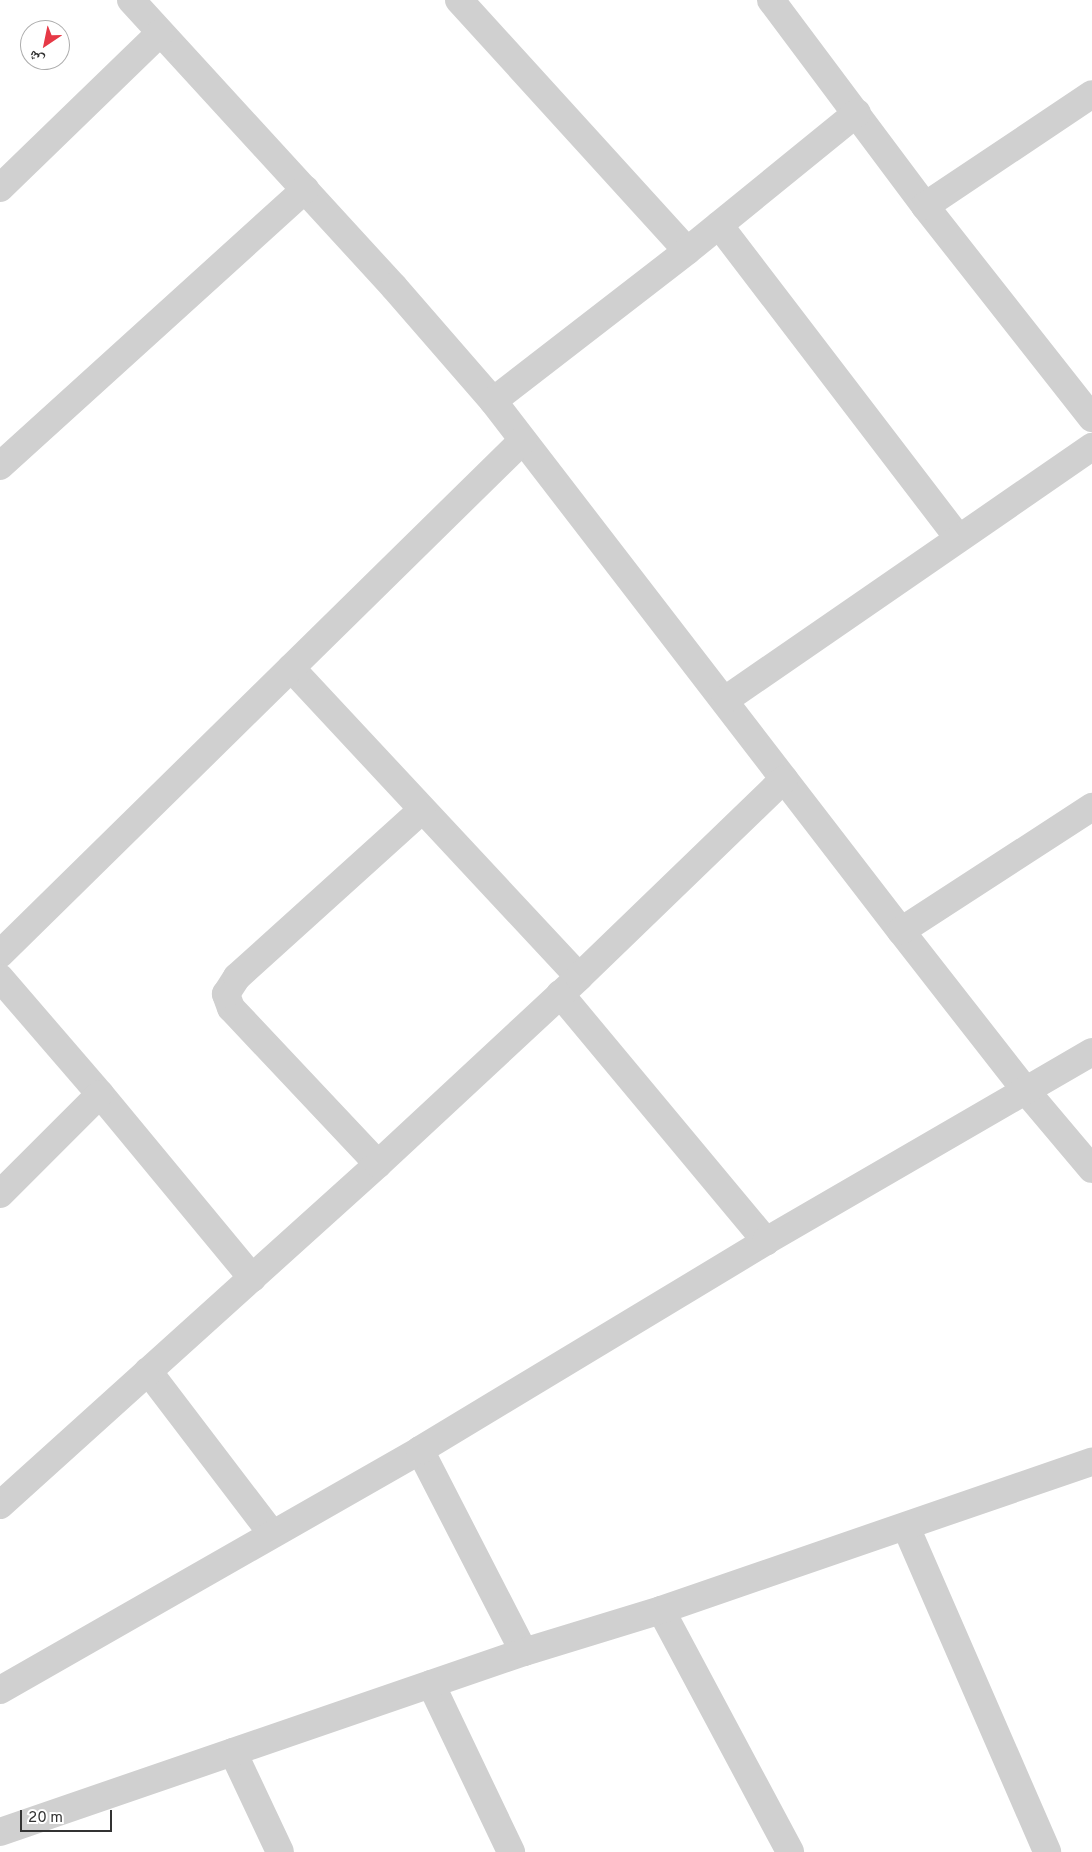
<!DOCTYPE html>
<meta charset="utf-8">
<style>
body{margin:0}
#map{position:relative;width:1092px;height:1852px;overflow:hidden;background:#fff;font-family:Overpass,"Noto Naskh Arabic",sans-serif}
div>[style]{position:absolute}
.minor>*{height:28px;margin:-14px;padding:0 14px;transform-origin:14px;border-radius:14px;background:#d0d0d0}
span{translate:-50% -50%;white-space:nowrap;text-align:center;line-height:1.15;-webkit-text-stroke:5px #fff;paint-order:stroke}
.north{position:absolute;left:20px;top:20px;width:50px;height:50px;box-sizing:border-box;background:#fff;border:1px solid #adadad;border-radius:50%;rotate:214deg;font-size:14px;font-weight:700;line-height:20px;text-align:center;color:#333}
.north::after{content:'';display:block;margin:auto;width:18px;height:22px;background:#e63946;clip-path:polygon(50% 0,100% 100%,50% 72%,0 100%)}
.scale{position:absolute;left:20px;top:1810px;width:92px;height:22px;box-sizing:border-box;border:2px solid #333;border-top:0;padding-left:6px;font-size:15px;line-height:18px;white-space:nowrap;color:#333;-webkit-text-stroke:4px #fff;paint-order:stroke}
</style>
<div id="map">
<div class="minor">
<div style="left:131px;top:0;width:389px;rotate:47.5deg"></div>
<div style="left:394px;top:287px;width:151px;rotate:49deg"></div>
<div style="left:493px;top:401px;width:669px;rotate:52.41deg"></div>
<div style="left:901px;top:931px;width:203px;rotate:52deg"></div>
<div style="left:1026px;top:1091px;width:102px;rotate:49.8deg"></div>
<div style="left:459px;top:0;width:339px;rotate:47.7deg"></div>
<div style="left:771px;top:0;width:257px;rotate:53.2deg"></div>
<div style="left:925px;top:206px;width:270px;rotate:51.8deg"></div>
<div style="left:0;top:188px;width:223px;rotate:-44.1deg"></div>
<div style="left:925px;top:206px;width:201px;rotate:-33.8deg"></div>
<div style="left:719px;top:225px;width:394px;rotate:52.6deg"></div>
<div style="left:493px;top:401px;width:245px;rotate:-37.7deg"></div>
<div style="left:687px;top:251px;width:219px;rotate:-39.1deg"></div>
<div style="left:0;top:466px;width:412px;rotate:-42.2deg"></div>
<div style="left:291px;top:668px;width:422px;rotate:47deg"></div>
<div style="left:725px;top:700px;width:446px;rotate:-34.6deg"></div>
<div style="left:901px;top:931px;width:228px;rotate:-33deg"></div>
<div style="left:0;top:954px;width:732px;rotate:-44.5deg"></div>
<div style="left:0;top:978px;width:153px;rotate:49.2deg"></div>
<div style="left:100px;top:1094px;width:239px;rotate:50.4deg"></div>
<div style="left:560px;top:994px;width:322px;rotate:50.2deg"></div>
<div style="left:378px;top:1164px;width:214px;rotate:-133.3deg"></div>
<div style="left:231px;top:1008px;width:15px;rotate:-110deg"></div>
<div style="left:226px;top:994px;width:20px;rotate:-57deg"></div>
<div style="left:237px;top:977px;width:249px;rotate:-42.1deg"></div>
<div style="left:0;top:1194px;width:141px;rotate:-45deg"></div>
<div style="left:148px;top:1371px;width:205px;rotate:52.7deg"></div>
<div style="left:420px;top:1450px;width:227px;rotate:62.8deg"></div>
<div style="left:0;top:1505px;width:509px;rotate:-42.05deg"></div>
<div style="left:378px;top:1164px;width:275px;rotate:-42.9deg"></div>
<div style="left:579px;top:977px;width:285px;rotate:-44deg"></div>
<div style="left:906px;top:1527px;width:354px;rotate:66.5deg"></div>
<div style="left:661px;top:1610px;width:274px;rotate:61.9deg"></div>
<div style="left:431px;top:1684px;width:186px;rotate:64.5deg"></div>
<div style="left:0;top:1690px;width:484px;rotate:-29.7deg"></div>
<div style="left:420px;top:1450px;width:404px;rotate:-31.1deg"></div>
<div style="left:766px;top:1241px;width:377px;rotate:-30.1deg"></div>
<div style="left:233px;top:1752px;width:110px;rotate:64.8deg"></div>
<div style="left:0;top:1832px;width:554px;rotate:-18.96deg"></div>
<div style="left:524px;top:1652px;width:143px;rotate:-17deg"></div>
<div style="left:661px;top:1610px;width:456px;rotate:-19deg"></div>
</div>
<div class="north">ش</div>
<div class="scale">20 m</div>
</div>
